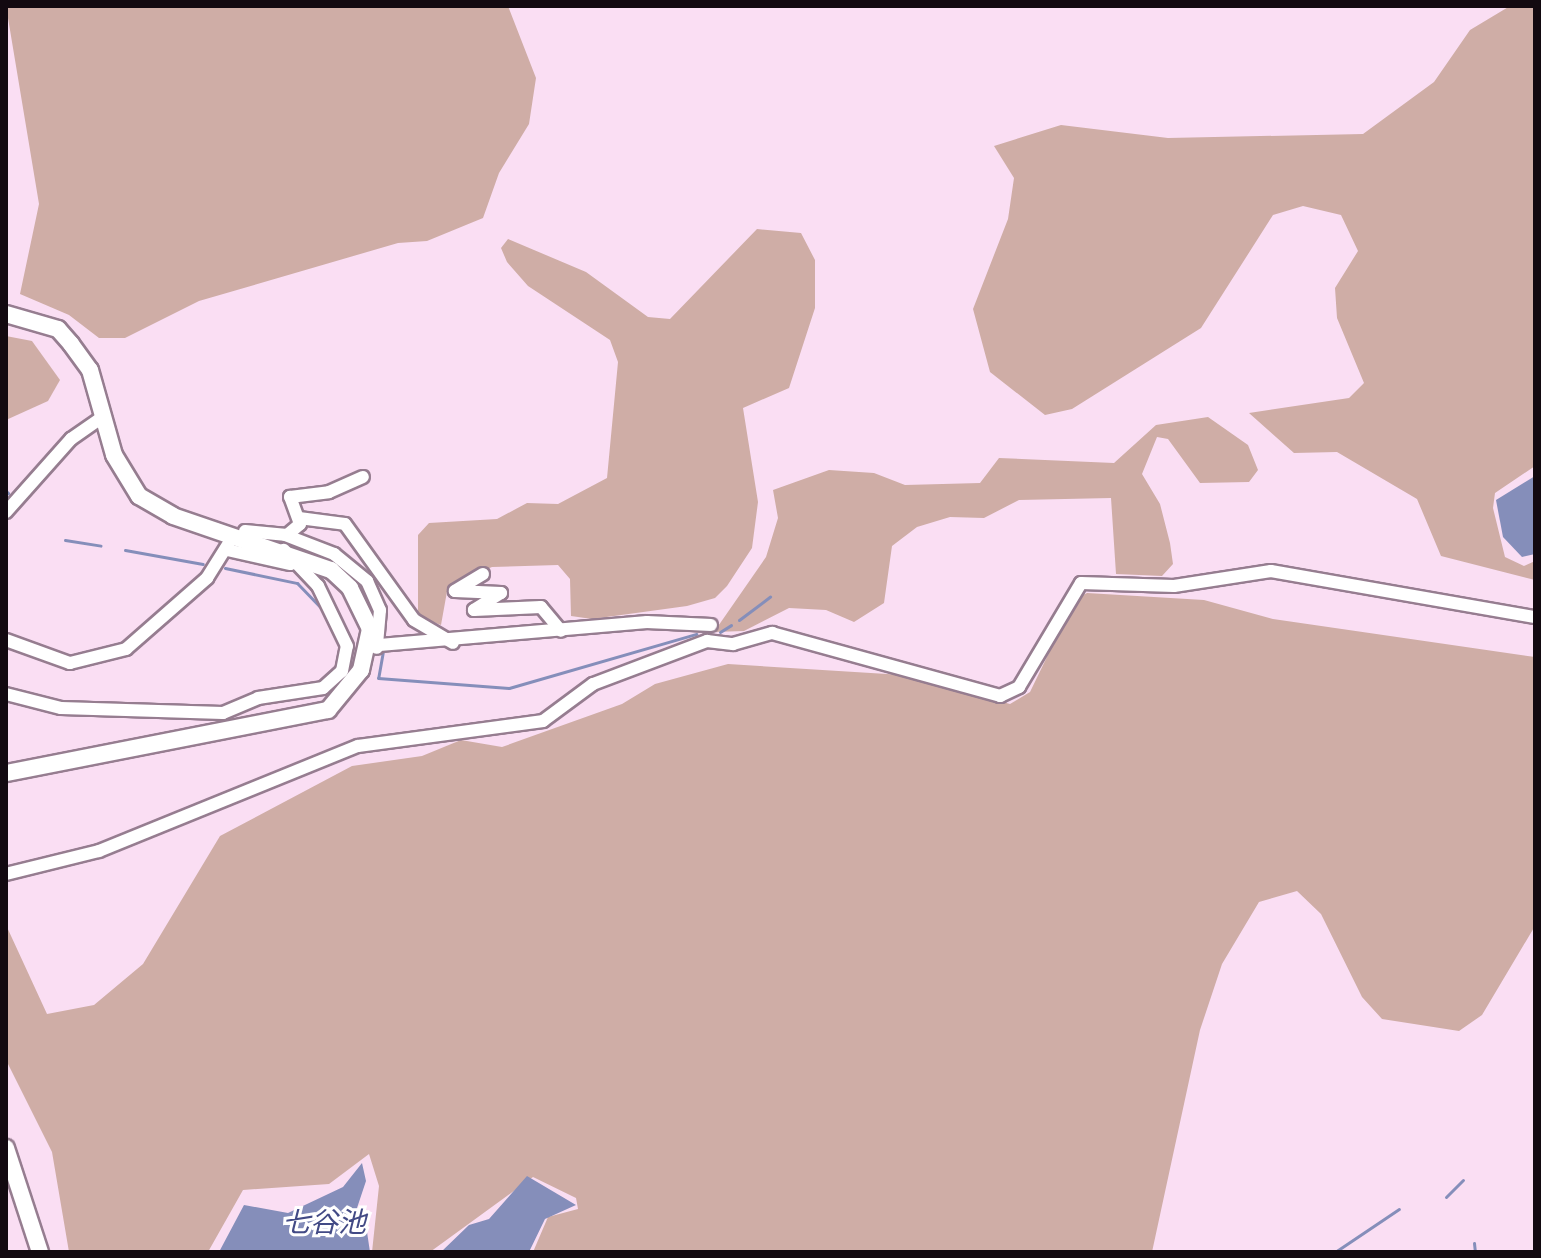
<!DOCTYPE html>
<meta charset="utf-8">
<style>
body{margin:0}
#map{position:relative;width:1541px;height:1258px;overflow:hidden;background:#fadef3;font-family:Raleway,"Noto Sans JP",sans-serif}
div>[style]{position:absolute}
.green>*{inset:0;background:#cfada6}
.water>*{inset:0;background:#858eba}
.stream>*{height:3px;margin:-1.5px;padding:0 1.5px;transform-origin:1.5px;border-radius:1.5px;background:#858eba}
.roads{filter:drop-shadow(2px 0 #967d90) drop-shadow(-2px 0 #967d90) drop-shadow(0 2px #967d90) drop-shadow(0 -2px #967d90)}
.minor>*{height:12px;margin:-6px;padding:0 6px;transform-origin:6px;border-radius:6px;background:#fff}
.tertiary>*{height:16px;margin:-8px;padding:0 8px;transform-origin:8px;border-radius:8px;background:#fff}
span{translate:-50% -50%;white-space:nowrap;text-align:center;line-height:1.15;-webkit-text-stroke:6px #fff;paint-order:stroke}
.water-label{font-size:28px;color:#424a85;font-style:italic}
.frame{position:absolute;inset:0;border:8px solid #120910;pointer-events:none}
</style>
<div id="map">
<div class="green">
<div style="clip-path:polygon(6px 6px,508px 6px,536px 78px,529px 124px,499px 173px,483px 218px,427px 241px,398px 243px,199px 301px,125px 338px,99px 338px,69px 315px,20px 294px,39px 204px)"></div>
<div style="clip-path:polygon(1510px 6px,1535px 6px,1535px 466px,1495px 493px,1493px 508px,1505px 557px,1524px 566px,1535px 561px,1535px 580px,1441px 556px,1417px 499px,1337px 452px,1294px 453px,1249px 413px,1349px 398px,1364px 383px,1337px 318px,1335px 288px,1358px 251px,1341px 215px,1303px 206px,1273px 215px,1201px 328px,1072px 409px,1045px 415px,990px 372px,973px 309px,1008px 219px,1014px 178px,994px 146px,1061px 125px,1168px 138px,1363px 134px,1434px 82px,1470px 30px)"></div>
<div style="clip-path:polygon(757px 229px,801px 233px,815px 260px,815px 308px,789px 388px,743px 408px,758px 502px,752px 548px,727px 586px,715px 598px,687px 606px,592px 619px,571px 616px,570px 579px,558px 565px,492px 567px,448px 586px,441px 625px,418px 616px,418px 535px,429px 523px,497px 519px,527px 503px,558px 504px,607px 478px,618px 362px,610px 340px,528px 286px,507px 262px,501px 248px,508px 239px,586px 272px,648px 317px,670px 319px)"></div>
<div style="clip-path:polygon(6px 336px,32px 341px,60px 380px,48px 401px,6px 420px)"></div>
<div style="clip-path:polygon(1208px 417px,1248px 445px,1258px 470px,1249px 482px,1200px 483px,1168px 439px,1157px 437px,1142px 474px,1160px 504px,1170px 543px,1173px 564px,1162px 576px,1116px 574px,1111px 498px,1019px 500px,984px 518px,950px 517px,917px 527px,892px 546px,884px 603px,854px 622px,826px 610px,789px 608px,744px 631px,714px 632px,766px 557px,778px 518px,773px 490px,829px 470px,874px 473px,905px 485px,980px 483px,999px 458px,1114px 463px,1156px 425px)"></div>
<div style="clip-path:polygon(1087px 593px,1204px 600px,1273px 619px,1535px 657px,1535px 926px,1482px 1015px,1459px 1031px,1382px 1019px,1362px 997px,1321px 914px,1297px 891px,1259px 902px,1222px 964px,1200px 1030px,1152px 1252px,533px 1252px,548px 1217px,578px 1209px,576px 1198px,533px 1177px,430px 1252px,372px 1252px,379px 1186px,369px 1154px,329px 1184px,243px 1190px,208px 1252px,69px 1252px,52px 1152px,6px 1060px,6px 925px,47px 1014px,94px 1005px,143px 964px,220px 836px,352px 766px,422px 756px,461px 740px,502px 747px,622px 704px,655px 684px,728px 664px,903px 675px,1010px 704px,1030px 692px,1075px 599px)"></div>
</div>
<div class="water">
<div style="clip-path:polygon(1535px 476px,1535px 554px,1522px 557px,1503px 537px,1496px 500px)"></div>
<div style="clip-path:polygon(362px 1163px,366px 1181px,354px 1217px,367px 1232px,370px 1252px,219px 1252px,244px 1205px,288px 1213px,343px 1187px)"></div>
<div style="clip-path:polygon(527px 1176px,576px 1205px,545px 1219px,529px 1252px,441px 1252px,469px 1225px,489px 1219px)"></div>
</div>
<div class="stream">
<div style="left:6px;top:491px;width:3px;rotate:45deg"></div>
<div style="left:65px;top:540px;width:36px;rotate:9deg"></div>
<div style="left:125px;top:550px;width:79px;rotate:10.2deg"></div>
<div style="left:225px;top:568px;width:74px;rotate:11.8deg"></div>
<div style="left:297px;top:583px;width:33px;rotate:46deg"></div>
<div style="left:739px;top:620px;width:39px;rotate:-37deg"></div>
<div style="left:720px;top:632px;width:13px;rotate:-32deg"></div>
<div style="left:383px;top:651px;width:27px;rotate:100deg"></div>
<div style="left:378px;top:678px;width:131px;rotate:4.4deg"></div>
<div style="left:509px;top:688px;width:195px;rotate:-16.1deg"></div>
<div style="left:1446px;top:1197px;width:24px;rotate:-45deg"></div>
<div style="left:1474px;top:1243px;width:9px;rotate:84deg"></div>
<div style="left:1335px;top:1252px;width:77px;rotate:-33.9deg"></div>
</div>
<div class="roads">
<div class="minor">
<div style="left:6px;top:512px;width:98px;rotate:-48.3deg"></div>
<div style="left:71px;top:439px;width:40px;rotate:-34.9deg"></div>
<div style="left:299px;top:518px;width:46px;rotate:7.4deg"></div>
<div style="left:345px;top:524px;width:118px;rotate:54.3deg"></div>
<div style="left:414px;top:620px;width:45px;rotate:30.5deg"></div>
<div style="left:245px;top:531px;width:42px;rotate:5.4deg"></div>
<div style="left:287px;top:535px;width:17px;rotate:-40deg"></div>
<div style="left:300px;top:524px;width:29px;rotate:-110deg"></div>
<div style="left:290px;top:497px;width:39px;rotate:-7deg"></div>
<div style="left:329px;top:492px;width:37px;rotate:-24deg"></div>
<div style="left:285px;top:535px;width:53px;rotate:21.2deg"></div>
<div style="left:334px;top:554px;width:43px;rotate:39.3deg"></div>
<div style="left:367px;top:581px;width:32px;rotate:66deg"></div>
<div style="left:380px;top:610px;width:38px;rotate:95deg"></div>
<div style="left:227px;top:550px;width:65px;rotate:12.5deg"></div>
<div style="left:483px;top:574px;width:33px;rotate:149deg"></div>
<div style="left:455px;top:591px;width:46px;rotate:2.5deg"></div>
<div style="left:501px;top:593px;width:32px;rotate:148deg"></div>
<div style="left:474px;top:610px;width:67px;rotate:-2.6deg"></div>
<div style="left:541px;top:607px;width:31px;rotate:50deg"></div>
<div style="left:6px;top:640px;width:68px;rotate:19.8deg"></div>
<div style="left:70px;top:663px;width:58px;rotate:-14deg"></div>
<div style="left:126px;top:649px;width:108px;rotate:-41.2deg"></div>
<div style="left:207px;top:578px;width:47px;rotate:-58deg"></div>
<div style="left:368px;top:646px;width:280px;rotate:-4.9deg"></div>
<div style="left:647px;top:622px;width:64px;rotate:2.7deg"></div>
<div style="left:6px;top:694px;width:57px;rotate:14.3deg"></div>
<div style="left:61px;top:708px;width:162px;rotate:1.8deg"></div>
<div style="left:223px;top:713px;width:38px;rotate:-23deg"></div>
<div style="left:258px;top:698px;width:66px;rotate:-8.7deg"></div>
<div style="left:323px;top:688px;width:25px;rotate:-42deg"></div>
<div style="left:342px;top:671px;width:25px;rotate:-79deg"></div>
<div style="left:347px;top:646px;width:67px;rotate:-115.8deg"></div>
<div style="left:318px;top:586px;width:50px;rotate:-133.4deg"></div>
<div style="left:6px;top:874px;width:96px;rotate:-13.9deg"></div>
<div style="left:99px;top:851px;width:279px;rotate:-22.1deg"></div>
<div style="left:358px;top:746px;width:187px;rotate:-7.7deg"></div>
<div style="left:543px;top:721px;width:62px;rotate:-36.5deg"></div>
<div style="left:593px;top:684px;width:122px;rotate:-20.7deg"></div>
<div style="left:707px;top:641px;width:26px;rotate:7deg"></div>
<div style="left:733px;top:644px;width:41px;rotate:-15.8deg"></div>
<div style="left:772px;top:633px;width:237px;rotate:15.4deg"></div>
<div style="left:1000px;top:696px;width:21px;rotate:-25deg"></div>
<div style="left:1019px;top:687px;width:121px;rotate:-59.2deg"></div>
<div style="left:1081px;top:583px;width:93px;rotate:1.8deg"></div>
<div style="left:1174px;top:586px;width:98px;rotate:-8.8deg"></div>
<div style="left:1271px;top:571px;width:268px;rotate:9.9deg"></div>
</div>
<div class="tertiary">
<div style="left:6px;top:314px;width:54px;rotate:16.1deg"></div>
<div style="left:58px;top:329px;width:20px;rotate:49deg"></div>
<div style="left:71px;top:344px;width:32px;rotate:54deg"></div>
<div style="left:90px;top:370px;width:88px;rotate:74.2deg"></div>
<div style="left:114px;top:455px;width:48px;rotate:58.6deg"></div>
<div style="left:139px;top:496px;width:39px;rotate:30deg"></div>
<div style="left:173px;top:516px;width:167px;rotate:18.9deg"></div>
<div style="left:331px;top:570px;width:26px;rotate:43deg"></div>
<div style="left:350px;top:588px;width:46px;rotate:64deg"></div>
<div style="left:370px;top:629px;width:42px;rotate:102.4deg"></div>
<div style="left:361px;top:670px;width:52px;rotate:129.5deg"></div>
<div style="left:328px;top:710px;width:328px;rotate:168.9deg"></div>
<div style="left:6px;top:1148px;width:109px;rotate:71.9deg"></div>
</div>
</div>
<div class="water-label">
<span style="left:324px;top:1223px">七谷池</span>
</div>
<div class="frame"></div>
</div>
